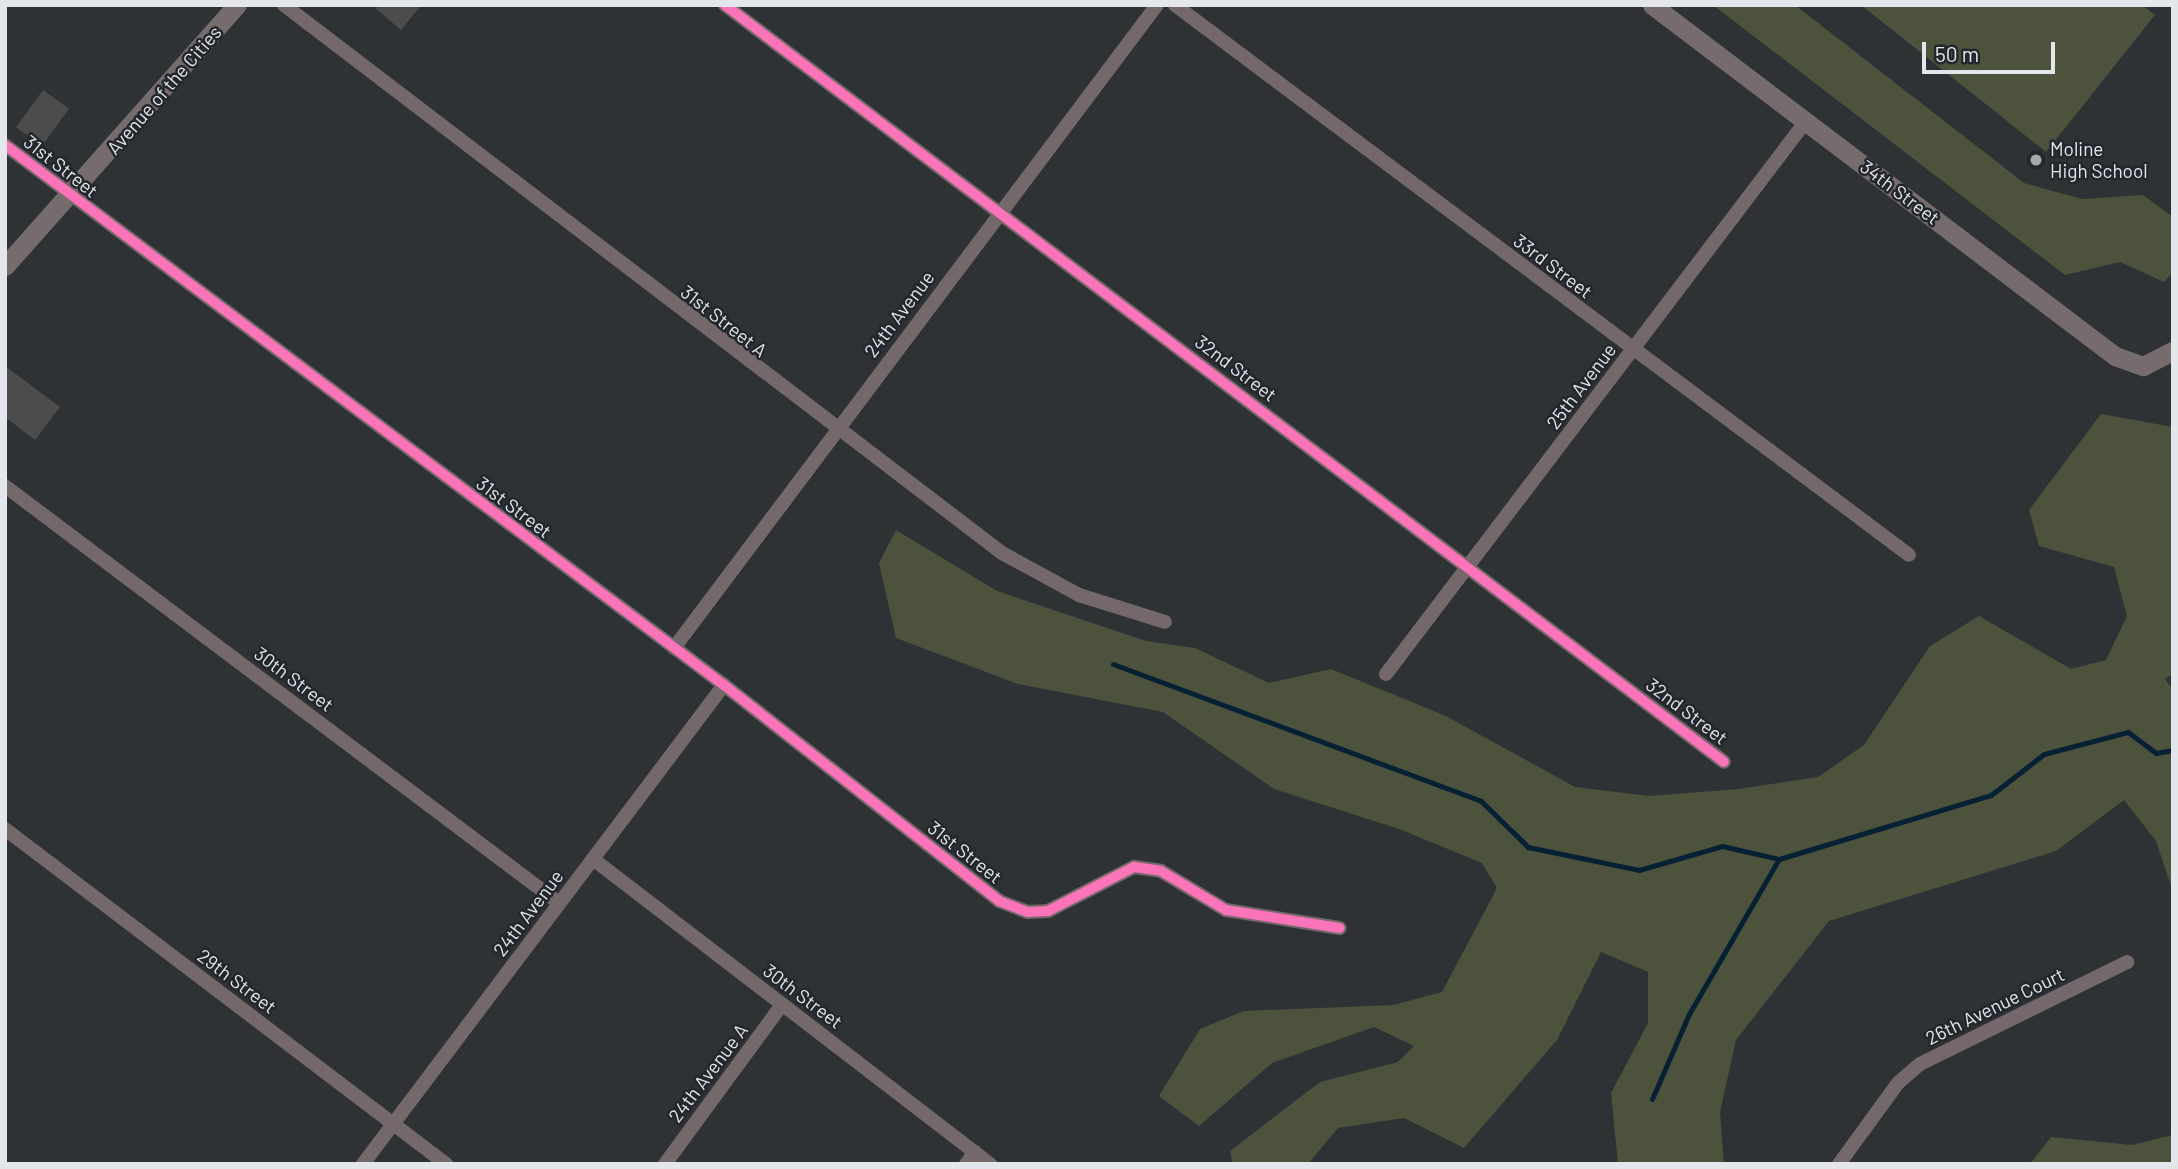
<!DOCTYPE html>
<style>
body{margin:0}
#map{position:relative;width:2178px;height:1169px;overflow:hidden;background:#2f3235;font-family:Barlow,sans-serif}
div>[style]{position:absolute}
.green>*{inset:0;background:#4c523b}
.stream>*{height:5px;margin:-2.5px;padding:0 2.5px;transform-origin:2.5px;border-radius:2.5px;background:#062034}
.building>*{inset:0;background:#4c4c4c;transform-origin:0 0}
.street>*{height:14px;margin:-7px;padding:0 7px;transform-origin:7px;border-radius:7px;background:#74686b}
.secondary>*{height:19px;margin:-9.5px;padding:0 9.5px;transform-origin:9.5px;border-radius:9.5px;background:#766b6d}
.cycleway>*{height:10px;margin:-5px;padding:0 5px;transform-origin:5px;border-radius:5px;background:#fb73b8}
.dots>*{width:19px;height:19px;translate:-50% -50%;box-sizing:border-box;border:4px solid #23272d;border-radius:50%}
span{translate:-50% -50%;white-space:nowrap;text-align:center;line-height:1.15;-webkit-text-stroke:5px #23272d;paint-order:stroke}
.street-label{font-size:19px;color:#e3e7eb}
.poi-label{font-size:19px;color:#e3e7eb}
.left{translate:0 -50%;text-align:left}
.frame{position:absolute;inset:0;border:7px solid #e3e7eb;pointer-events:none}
.scale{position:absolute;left:1922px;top:42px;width:133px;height:32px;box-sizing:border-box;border:4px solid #e3e7eb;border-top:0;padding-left:9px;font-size:21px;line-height:24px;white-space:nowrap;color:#e3e7eb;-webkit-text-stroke:5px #23272d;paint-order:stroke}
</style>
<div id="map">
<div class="green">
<div style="clip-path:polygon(1713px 5px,1795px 5px,2024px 183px,2082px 199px,2143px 195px,2173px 217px,2173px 272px,2164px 282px,2120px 262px,2065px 275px)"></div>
<div style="clip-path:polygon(1861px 5px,2142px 5px,2155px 15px,2046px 152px)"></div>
<div style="clip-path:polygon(2101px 414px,2173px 427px,2173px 674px,2165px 679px,2173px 690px,2173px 892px,2156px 841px,2124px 800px,2056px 851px,1829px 921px,1736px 1040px,1720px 1112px,1724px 1164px,1618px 1164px,1611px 1093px,1648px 1023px,1648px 972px,1601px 952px,1557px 1040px,1464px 1148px,1404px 1118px,1338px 1128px,1308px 1164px,1233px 1164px,1230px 1151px,1320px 1082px,1398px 1062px,1414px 1046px,1374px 1027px,1272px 1063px,1199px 1126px,1159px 1096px,1200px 1029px,1244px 1011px,1393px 1005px,1442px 992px,1497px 888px,1482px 863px,1399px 829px,1274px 789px,1163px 712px,1018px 684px,896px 638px,879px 563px,896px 530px,997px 591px,1146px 641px,1195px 648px,1269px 683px,1331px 669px,1446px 716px,1575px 787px,1649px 796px,1739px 789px,1818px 777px,1864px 745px,1930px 646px,1979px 616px,2071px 669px,2106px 660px,2127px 616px,2114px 567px,2039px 546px,2029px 510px)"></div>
<div style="clip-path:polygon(2173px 1135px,2173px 1164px,2030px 1164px,2051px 1137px,2132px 1145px)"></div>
</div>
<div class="stream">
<div style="left:1113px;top:664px;width:393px;rotate:20.4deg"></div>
<div style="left:1481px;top:801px;width:66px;rotate:44.4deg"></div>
<div style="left:1528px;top:847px;width:113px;rotate:11.7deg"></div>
<div style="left:1639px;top:870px;width:86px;rotate:-16.1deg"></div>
<div style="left:1722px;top:846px;width:58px;rotate:12.8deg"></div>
<div style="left:1779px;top:859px;width:221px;rotate:-16.8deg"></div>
<div style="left:1991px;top:795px;width:67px;rotate:-37.7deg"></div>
<div style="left:2044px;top:754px;width:87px;rotate:-14.7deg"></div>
<div style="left:2128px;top:732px;width:35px;rotate:37deg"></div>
<div style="left:2156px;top:753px;width:17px;rotate:-10deg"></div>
<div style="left:1652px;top:1099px;width:93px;rotate:-66.5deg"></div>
<div style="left:1689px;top:1014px;width:179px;rotate:-59.9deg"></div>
</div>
<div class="building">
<div style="clip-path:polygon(379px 5px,421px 5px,401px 30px,376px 9px)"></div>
<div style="left:43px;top:90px;width:32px;height:46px;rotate:36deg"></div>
<div style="clip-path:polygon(5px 366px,60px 407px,35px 440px,5px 417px)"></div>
</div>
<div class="street">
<div style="left:284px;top:5px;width:903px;rotate:37.35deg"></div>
<div style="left:1002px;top:553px;width:88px;rotate:28.6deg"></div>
<div style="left:1079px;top:595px;width:90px;rotate:17.4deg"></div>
<div style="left:725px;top:5px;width:1253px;rotate:37.15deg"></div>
<div style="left:1175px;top:5px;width:917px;rotate:36.84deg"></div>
<div style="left:5px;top:145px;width:899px;rotate:36.91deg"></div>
<div style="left:724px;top:685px;width:350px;rotate:38.1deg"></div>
<div style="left:999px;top:901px;width:31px;rotate:21deg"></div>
<div style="left:1028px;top:912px;width:20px;rotate:-3deg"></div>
<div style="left:1048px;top:911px;width:97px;rotate:-27.1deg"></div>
<div style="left:1134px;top:867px;width:27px;rotate:8deg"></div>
<div style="left:1161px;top:871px;width:76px;rotate:31deg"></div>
<div style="left:1226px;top:910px;width:115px;rotate:9deg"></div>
<div style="left:5px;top:486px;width:693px;rotate:36.97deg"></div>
<div style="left:674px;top:648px;width:804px;rotate:-53.09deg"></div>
<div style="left:1386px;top:674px;width:694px;rotate:-52.78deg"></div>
<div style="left:5px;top:829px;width:554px;rotate:37.22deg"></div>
<div style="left:593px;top:859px;width:501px;rotate:37.53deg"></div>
<div style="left:363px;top:1164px;width:600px;rotate:-53deg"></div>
<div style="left:665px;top:1164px;width:197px;rotate:-53.7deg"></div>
<div style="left:966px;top:1164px;width:15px;rotate:-53deg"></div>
<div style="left:1839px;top:1164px;width:100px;rotate:-53.9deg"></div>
<div style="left:1898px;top:1083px;width:29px;rotate:-41deg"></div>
<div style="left:1920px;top:1064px;width:231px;rotate:-26.2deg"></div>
</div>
<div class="secondary">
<div style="left:1652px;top:5px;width:581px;rotate:37.17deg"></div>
<div style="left:2115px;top:356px;width:30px;rotate:20deg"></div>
<div style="left:2143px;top:366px;width:34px;rotate:-27deg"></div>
<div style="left:5px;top:266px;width:349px;rotate:-48.4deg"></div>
</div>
<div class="cycleway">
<div style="left:725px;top:5px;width:1253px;rotate:37.15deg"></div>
<div style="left:5px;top:145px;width:899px;rotate:36.91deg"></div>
<div style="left:724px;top:685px;width:350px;rotate:38.1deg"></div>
<div style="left:999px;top:901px;width:31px;rotate:21deg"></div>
<div style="left:1028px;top:912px;width:20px;rotate:-3deg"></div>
<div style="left:1048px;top:911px;width:97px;rotate:-27.1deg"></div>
<div style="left:1134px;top:867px;width:27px;rotate:8deg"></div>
<div style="left:1161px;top:871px;width:76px;rotate:31deg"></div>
<div style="left:1226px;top:910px;width:115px;rotate:9deg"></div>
</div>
<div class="dots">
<div style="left:2036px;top:160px;background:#a4a8ab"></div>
</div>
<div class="street-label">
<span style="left:164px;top:90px;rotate:-49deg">Avenue of the Cities</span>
<span style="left:61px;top:166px;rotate:38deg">31st Street</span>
<span style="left:1900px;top:192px;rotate:37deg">34th Street</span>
<span style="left:1553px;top:266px;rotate:37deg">33rd Street</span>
<span style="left:899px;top:314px;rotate:-53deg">24th Avenue</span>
<span style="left:724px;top:321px;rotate:38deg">31st Street A</span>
<span style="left:1236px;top:368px;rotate:37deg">32nd Street</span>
<span style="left:1581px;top:386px;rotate:-53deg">25th Avenue</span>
<span style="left:514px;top:507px;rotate:37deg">31st Street</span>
<span style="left:294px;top:679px;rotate:37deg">30th Street</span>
<span style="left:1687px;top:711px;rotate:37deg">32nd Street</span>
<span style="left:965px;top:852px;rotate:38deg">31st Street</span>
<span style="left:528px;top:913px;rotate:-53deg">24th Avenue</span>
<span style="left:237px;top:981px;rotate:37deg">29th Street</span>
<span style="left:803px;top:996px;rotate:37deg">30th Street</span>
<span style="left:1995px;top:1006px;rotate:-26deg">26th Avenue Court</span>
<span style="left:708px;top:1073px;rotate:-53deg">24th Avenue A</span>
</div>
<div class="poi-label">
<span class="left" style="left:2050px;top:160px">Moline<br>High School</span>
</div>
<div class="frame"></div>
<div class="scale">50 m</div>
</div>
